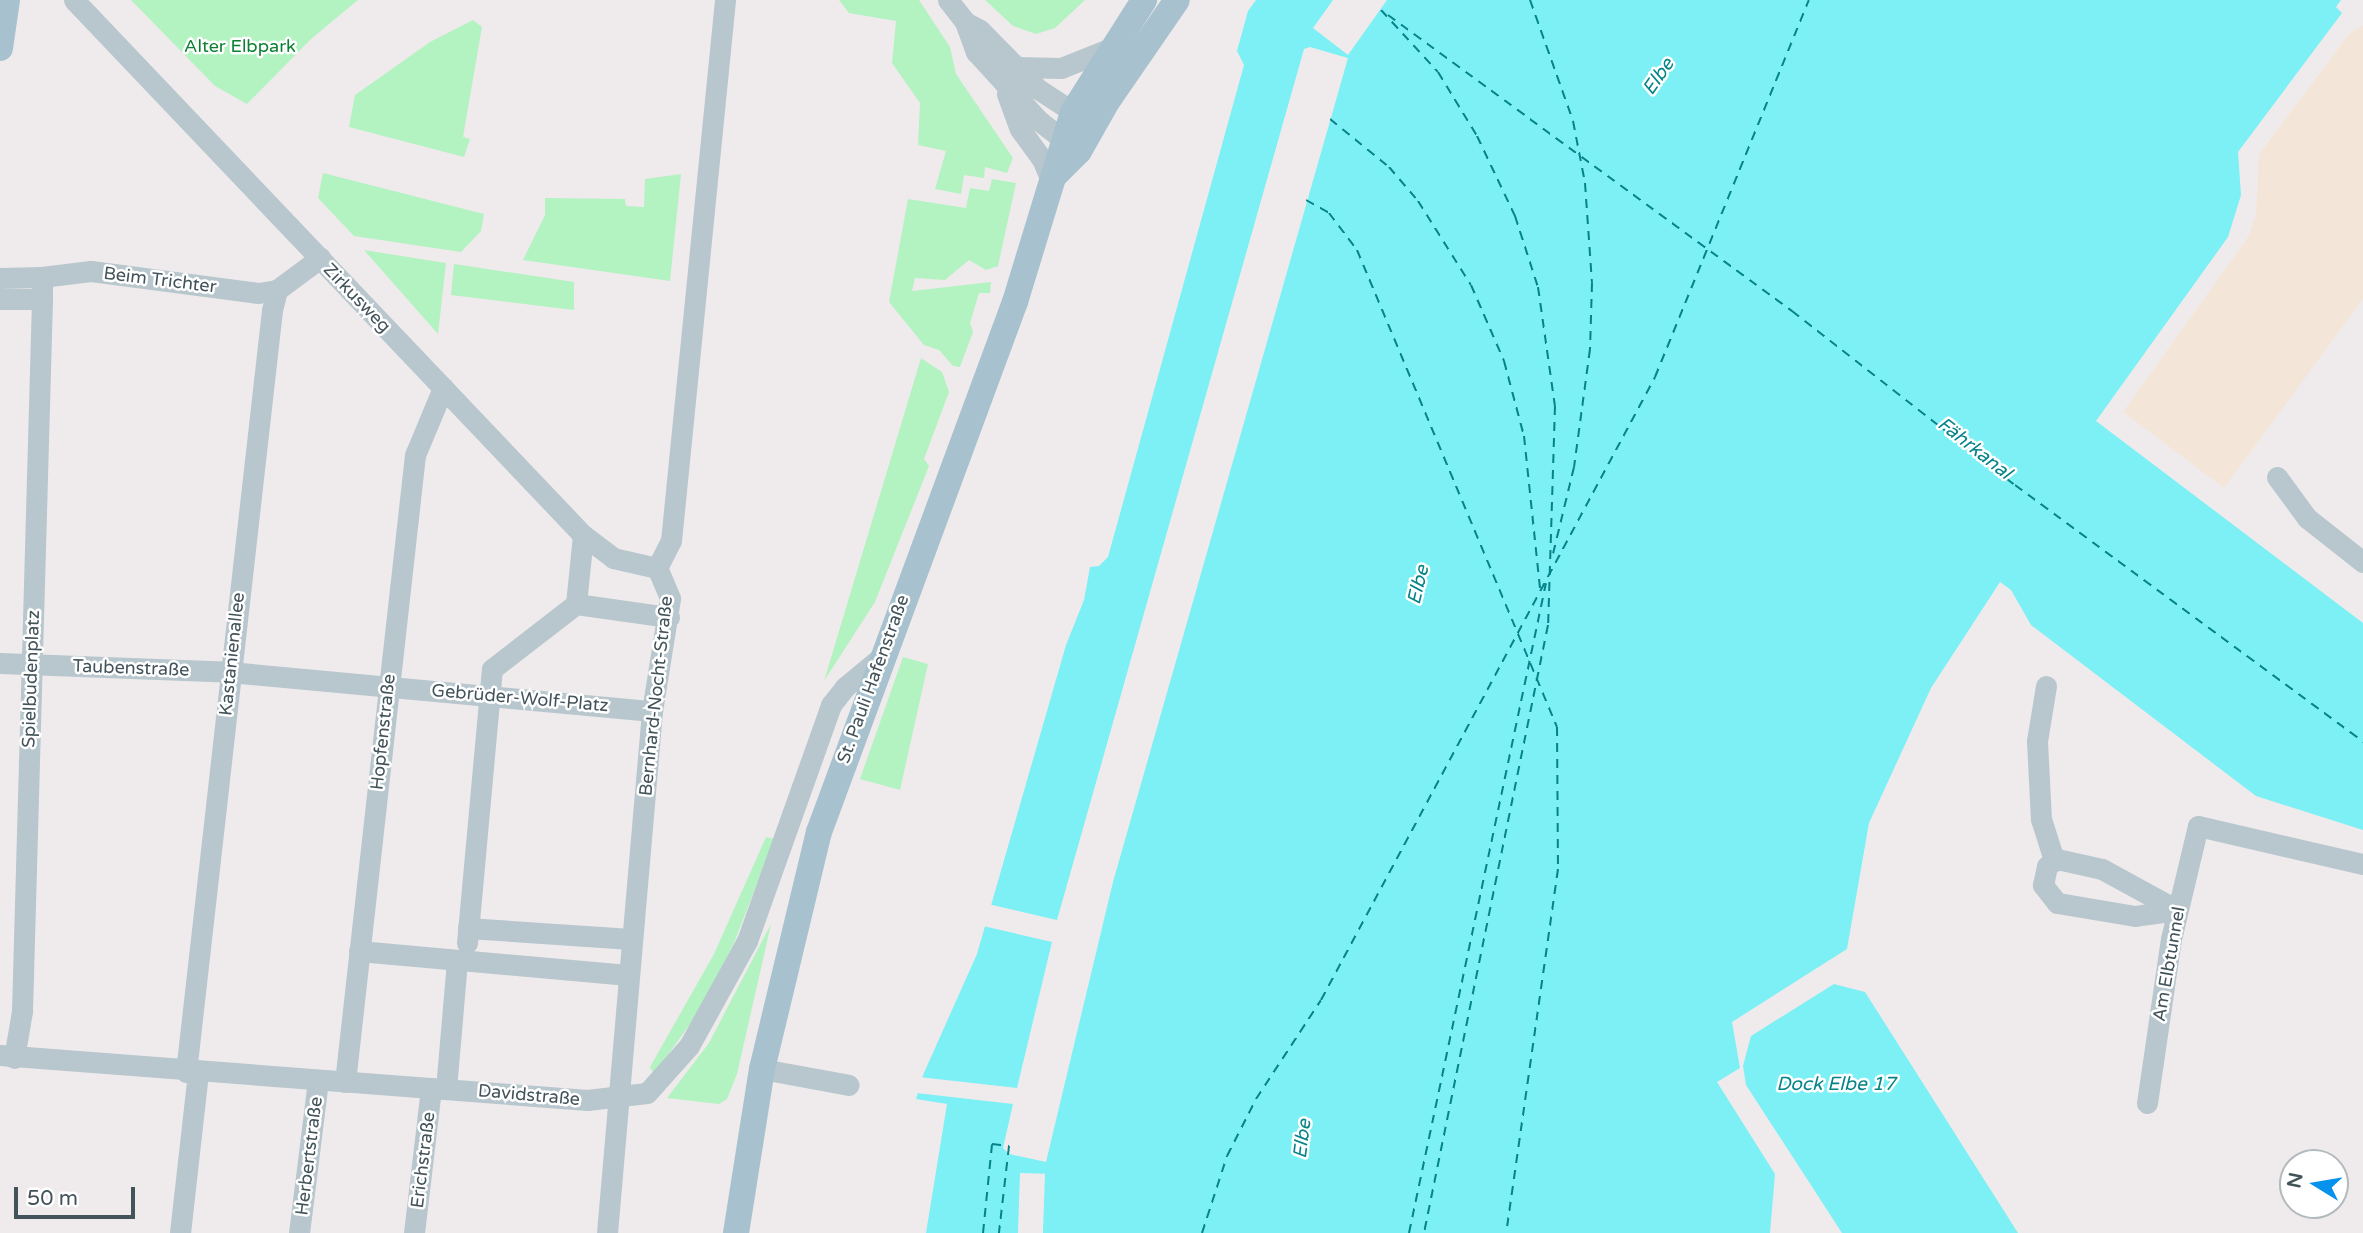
<!DOCTYPE html>
<meta charset="utf-8">
<style>
body{margin:0}
#map{position:relative;width:2363px;height:1233px;overflow:hidden;background:#efebec;font-family:"Varela Round",sans-serif}
div>[style]{position:absolute}
.green>*{inset:0;background:#b3f2c1}
.sand>*{inset:0;background:#f3e6d9}
.water>*{inset:0;background:#7cf0f4}
.pier>*{inset:0;background:#efebec;transform-origin:0 0}
.ferry>*{height:2px;margin-top:-1px;transform-origin:0;background:repeating-linear-gradient(90deg,#048388 0 9px,transparent 0 16px)}
.minor>*{height:21px;margin:-10.5px;padding:0 10.5px;transform-origin:10.5px;border-radius:10.5px;background:#b8c7cd}
.major>*{height:26px;margin:-13px;padding:0 13px;transform-origin:13px;border-radius:13px;background:#a7c2ce}
span{translate:-50% -50%;white-space:nowrap;text-align:center;line-height:1.15;-webkit-text-stroke:5px #fff;paint-order:stroke}
.park-label{font-size:18px;color:#0d8133}
.street-label{font-size:18px;color:#42535a}
.water-label{font-size:19px;color:#048388;font-style:italic}
.north{position:absolute;left:2279px;top:1149px;width:70px;height:70px;box-sizing:border-box;background:#fff;border:2px solid #b3babd;border-radius:50%;rotate:281deg;font-size:19px;font-weight:700;line-height:28px;text-align:center;color:#42535a}
.north::after{content:'';display:block;margin:auto;width:24px;height:32px;background:#0793ed;clip-path:polygon(50% 0,100% 100%,50% 72%,0 100%)}
.scale{position:absolute;left:14px;top:1187px;width:121px;height:32px;box-sizing:border-box;border:4px solid #42535a;border-top:0;padding-left:9px;font-size:21px;line-height:24px;white-space:nowrap;color:#42535a;-webkit-text-stroke:5px #fff;paint-order:stroke}
</style>
<div id="map">
<div class="green">
<div style="clip-path:polygon(131px 0,358px 0,311px 39px,247px 104px,215px 86px)"></div>
<div style="clip-path:polygon(839px 0,919px 0,950px 47px,956px 74px,1013px 158px,1007px 173px,985px 167px,984px 178px,964px 175px,961px 194px,935px 189px,946px 151px,918px 145px,920px 103px,892px 63px,896px 21px,849px 13px)"></div>
<div style="clip-path:polygon(985px 0,1085px 0,1055px 28px,1036px 34px,1013px 26px)"></div>
<div style="clip-path:polygon(473px 20px,482px 27px,463px 137px,470px 139px,464px 157px,349px 127px,355px 95px,430px 42px)"></div>
<div style="clip-path:polygon(323px 173px,484px 214px,481px 231px,461px 252px,354px 236px,318px 198px)"></div>
<div style="clip-path:polygon(681px 174px,670px 281px,523px 260px,545px 215px,545px 198px,625px 199px,626px 206px,644px 207px,645px 179px)"></div>
<div style="clip-path:polygon(992px 179px,1016px 183px,998px 266px,986px 270px,969px 260px,945px 280px,915px 278px,912px 291px,991px 282px,990px 293px,979px 293px,970px 323px,973px 332px,960px 367px,953px 366px,939px 350px,924px 345px,889px 302px,908px 199px,966px 208px,970px 188px,989px 191px)"></div>
<div style="clip-path:polygon(364px 250px,446px 263px,438px 334px)"></div>
<div style="clip-path:polygon(454px 264px,574px 282px,574px 310px,451px 295px)"></div>
<div style="clip-path:polygon(921px 358px,942px 372px,949px 392px,924px 459px,929px 466px,875px 602px,824px 681px)"></div>
<div style="clip-path:polygon(903px 657px,928px 664px,900px 790px,860px 779px)"></div>
<div style="clip-path:polygon(766px 837px,774px 839px,734px 943px,698px 1013px,654px 1074px,650px 1067px,714px 954px)"></div>
<div style="clip-path:polygon(771px 924px,737px 1074px,727px 1099px,719px 1104px,667px 1098px,709px 1043px)"></div>
</div>
<div class="sand">
<div style="clip-path:polygon(2363px 25px,2363px 299px,2224px 488px,2123px 412px,2248px 237px,2256px 215px,2259px 154px,2350px 33px)"></div>
</div>
<div class="water">
<div style="clip-path:polygon(1256px 0,2341px 0,2336px 7px,2342px 13px,2238px 152px,2241px 195px,2228px 237px,2096px 421px,2363px 623px,2363px 830px,2256px 796px,2031px 625px,2011px 590px,2000px 582px,1931px 688px,1869px 823px,1847px 949px,1732px 1022px,1740px 1068px,1717px 1082px,1775px 1174px,1770px 1233px,926px 1233px,947px 1104px,916px 1099px,923px 1075px,977px 954px,1066px 645px,1084px 600px,1090px 567px,1099px 566px,1108px 557px,1244px 65px,1237px 51px,1248px 11px)"></div>
<div style="clip-path:polygon(1834px 984px,1865px 992px,2018px 1233px,1842px 1233px,1746px 1085px,1743px 1066px,1751px 1036px)"></div>
</div>
<div class="pier">
<div style="clip-path:polygon(1333px 0,1387px 0,1348px 55px,1313px 28px)"></div>
<div style="clip-path:polygon(1310px 47px,1348px 58px,1113px 882px,1046px 1162px,1009px 1154px,1003px 1148px,1013px 1104px,916px 1093px,919px 1077px,1017px 1088px,1052px 942px,983px 926px,988px 904px,1057px 920px,1304px 49px)"></div>
<div style="left:1020px;top:1173px;width:25px;height:60px;rotate:2deg"></div>
</div>
<div class="ferry">
<div style="left:1530px;top:0;width:128px;rotate:70.4deg"></div>
<div style="left:1573px;top:121px;width:63px;rotate:79deg"></div>
<div style="left:1585px;top:183px;width:100px;rotate:86deg"></div>
<div style="left:1592px;top:283px;width:66px;rotate:91.7deg"></div>
<div style="left:1590px;top:349px;width:119px;rotate:97.7deg"></div>
<div style="left:1574px;top:467px;width:89px;rotate:103.6deg"></div>
<div style="left:1381px;top:10px;width:84px;rotate:47.4deg"></div>
<div style="left:1438px;top:72px;width:75px;rotate:58.6deg"></div>
<div style="left:1477px;top:136px;width:89px;rotate:64.6deg"></div>
<div style="left:1515px;top:216px;width:75px;rotate:72.1deg"></div>
<div style="left:1538px;top:287px;width:120px;rotate:81.9deg"></div>
<div style="left:1555px;top:406px;width:219px;rotate:91.8deg"></div>
<div style="left:1548px;top:625px;width:621px;rotate:101.53deg"></div>
<div style="left:1388px;top:15px;width:501px;rotate:36.23deg"></div>
<div style="left:1792px;top:311px;width:283px;rotate:38deg"></div>
<div style="left:2015px;top:485px;width:433px;rotate:36.4deg"></div>
<div style="left:1330px;top:119px;width:76px;rotate:39.1deg"></div>
<div style="left:1389px;top:167px;width:45px;rotate:49.5deg"></div>
<div style="left:1418px;top:201px;width:99px;rotate:57.8deg"></div>
<div style="left:1471px;top:285px;width:83px;rotate:66.5deg"></div>
<div style="left:1504px;top:361px;width:78px;rotate:75.1deg"></div>
<div style="left:1524px;top:436px;width:154px;rotate:84deg"></div>
<div style="left:1306px;top:200px;width:26px;rotate:29deg"></div>
<div style="left:1329px;top:213px;width:46px;rotate:52.9deg"></div>
<div style="left:1357px;top:250px;width:517px;rotate:67.25deg"></div>
<div style="left:1557px;top:727px;width:142px;rotate:89.6deg"></div>
<div style="left:1558px;top:869px;width:368px;rotate:98.1deg"></div>
<div style="left:983px;top:1233px;width:89px;rotate:-84.2deg"></div>
<div style="left:992px;top:1144px;width:17px;rotate:7deg"></div>
<div style="left:1009px;top:1146px;width:88px;rotate:96.6deg"></div>
<div style="left:1202px;top:1233px;width:81px;rotate:-72deg"></div>
<div style="left:1227px;top:1156px;width:64px;rotate:-63deg"></div>
<div style="left:1256px;top:1099px;width:118px;rotate:-56.7deg"></div>
<div style="left:1321px;top:1000px;width:707px;rotate:-61.8deg"></div>
<div style="left:1655px;top:377px;width:407px;rotate:-67.8deg"></div>
<div style="left:1409px;top:1233px;width:664px;rotate:-78.1deg"></div>
</div>
<div class="minor">
<div style="left:74px;top:0;width:738px;rotate:46.43deg"></div>
<div style="left:583px;top:535px;width:38px;rotate:37deg"></div>
<div style="left:613px;top:558px;width:45px;rotate:12.8deg"></div>
<div style="left:948px;top:0;width:28px;rotate:52deg"></div>
<div style="left:965px;top:22px;width:32px;rotate:70deg"></div>
<div style="left:976px;top:52px;width:92px;rotate:47.6deg"></div>
<div style="left:1038px;top:120px;width:46px;rotate:37.9deg"></div>
<div style="left:965px;top:22px;width:17px;rotate:28deg"></div>
<div style="left:980px;top:30px;width:83px;rotate:45.5deg"></div>
<div style="left:1038px;top:89px;width:55px;rotate:33.1deg"></div>
<div style="left:1013px;top:67px;width:48px;rotate:1.2deg"></div>
<div style="left:1061px;top:68px;width:54px;rotate:-21.8deg"></div>
<div style="left:1007px;top:94px;width:37px;rotate:70deg"></div>
<div style="left:1020px;top:129px;width:37px;rotate:54deg"></div>
<div style="left:1042px;top:159px;width:23px;rotate:67deg"></div>
<div style="left:42px;top:277px;width:49px;rotate:-7deg"></div>
<div style="left:91px;top:271px;width:168px;rotate:7.5deg"></div>
<div style="left:258px;top:293px;width:19px;rotate:-9deg"></div>
<div style="left:0;top:278px;width:42px;rotate:-1.4deg"></div>
<div style="left:42px;top:277px;width:22px;rotate:90deg"></div>
<div style="left:42px;top:299px;width:42px;rotate:180deg"></div>
<div style="left:2277px;top:477px;width:51px;rotate:53.8deg"></div>
<div style="left:2307px;top:518px;width:71px;rotate:38.2deg"></div>
<div style="left:657px;top:568px;width:30px;rotate:-63deg"></div>
<div style="left:671px;top:541px;width:544px;rotate:-84.3deg"></div>
<div style="left:576px;top:604px;width:94px;rotate:8deg"></div>
<div style="left:0;top:663px;width:230px;rotate:2.2deg"></div>
<div style="left:230px;top:672px;width:424px;rotate:5.3deg"></div>
<div style="left:2046px;top:686px;width:56px;rotate:99.3deg"></div>
<div style="left:2037px;top:741px;width:78px;rotate:87.1deg"></div>
<div style="left:2041px;top:819px;width:43px;rotate:72.4deg"></div>
<div style="left:2057px;top:859px;width:46px;rotate:12.5deg"></div>
<div style="left:2102px;top:869px;width:85px;rotate:28.7deg"></div>
<div style="left:2177px;top:910px;width:42px;rotate:171.9deg"></div>
<div style="left:2135px;top:916px;width:79px;rotate:-170.5deg"></div>
<div style="left:2057px;top:903px;width:23px;rotate:-128deg"></div>
<div style="left:2043px;top:885px;width:19px;rotate:-78deg"></div>
<div style="left:2047px;top:866px;width:12px;rotate:-35deg"></div>
<div style="left:468px;top:928px;width:163px;rotate:3.9deg"></div>
<div style="left:467px;top:943px;width:275px;rotate:-84.8deg"></div>
<div style="left:492px;top:669px;width:106px;rotate:-37.7deg"></div>
<div style="left:576px;top:604px;width:69px;rotate:-84.2deg"></div>
<div style="left:359px;top:951px;width:270px;rotate:5.1deg"></div>
<div style="left:0;top:1055px;width:589px;rotate:4.38deg"></div>
<div style="left:587px;top:1100px;width:60px;rotate:-6.7deg"></div>
<div style="left:647px;top:1093px;width:63px;rotate:-48.2deg"></div>
<div style="left:689px;top:1046px;width:120px;rotate:-61.1deg"></div>
<div style="left:747px;top:941px;width:251px;rotate:-70.4deg"></div>
<div style="left:831px;top:705px;width:23px;rotate:-52deg"></div>
<div style="left:845px;top:687px;width:45px;rotate:-39.6deg"></div>
<div style="left:14px;top:1058px;width:48px;rotate:-80.3deg"></div>
<div style="left:22px;top:1011px;width:712px;rotate:-88.39deg"></div>
<div style="left:762px;top:1069px;width:88px;rotate:10.4deg"></div>
<div style="left:186px;top:1072px;width:767px;rotate:-83.56deg"></div>
<div style="left:272px;top:310px;width:21px;rotate:-76deg"></div>
<div style="left:277px;top:290px;width:54px;rotate:-36.7deg"></div>
<div style="left:345px;top:1082px;width:631px;rotate:-83.63deg"></div>
<div style="left:415px;top:455px;width:73px;rotate:-67.3deg"></div>
<div style="left:446px;top:1089px;width:129px;rotate:-85.1deg"></div>
<div style="left:2147px;top:1103px;width:166px;rotate:-81.7deg"></div>
<div style="left:2171px;top:939px;width:116px;rotate:-76.6deg"></div>
<div style="left:2198px;top:826px;width:169px;rotate:13deg"></div>
<div style="left:180px;top:1233px;width:161px;rotate:-83.6deg"></div>
<div style="left:299px;top:1233px;width:154px;rotate:-82.9deg"></div>
<div style="left:414px;top:1233px;width:146px;rotate:-83.3deg"></div>
<div style="left:607px;top:1233px;width:524px;rotate:-85.07deg"></div>
<div style="left:652px;top:711px;width:114px;rotate:-80.9deg"></div>
<div style="left:670px;top:598px;width:33px;rotate:-113deg"></div>
</div>
<div class="major">
<div style="left:0;top:48px;width:49px;rotate:-81.7deg"></div>
<div style="left:1054px;top:176px;width:35px;rotate:-45deg"></div>
<div style="left:1079px;top:151px;width:59px;rotate:-60.4deg"></div>
<div style="left:1108px;top:100px;width:121px;rotate:-55.4deg"></div>
<div style="left:736px;top:1233px;width:166px;rotate:-81deg"></div>
<div style="left:762px;top:1069px;width:244px;rotate:-76.5deg"></div>
<div style="left:819px;top:832px;width:565px;rotate:-69.71deg"></div>
<div style="left:1015px;top:302px;width:199px;rotate:-73deg"></div>
<div style="left:1073px;top:112px;width:133px;rotate:-57.6deg"></div>
</div>
<div class="park-label">
<span style="left:240px;top:46px">Alter Elbpark</span>
</div>
<div class="street-label">
<span style="left:160px;top:280px;rotate:7deg">Beim Trichter</span>
<span style="left:357px;top:298px;rotate:46deg">Zirkusweg</span>
<span style="left:232px;top:654px;rotate:-84deg">Kastanienallee</span>
<span style="left:131px;top:668px;rotate:2deg">Taubenstraße</span>
<span style="left:31px;top:679px;rotate:-88deg">Spielbudenplatz</span>
<span style="left:873px;top:679px;rotate:-70deg">St. Pauli Hafenstraße</span>
<span style="left:656px;top:696px;rotate:-84deg">Bernhard-Nocht-Straße</span>
<span style="left:520px;top:698px;rotate:5deg">Gebrüder-Wolf-Platz</span>
<span style="left:383px;top:732px;rotate:-84deg">Hopfenstraße</span>
<span style="left:2169px;top:964px;rotate:-80deg">Am Elbtunnel</span>
<span style="left:529px;top:1095px;rotate:5deg">Davidstraße</span>
<span style="left:309px;top:1156px;rotate:-83deg">Herbertstraße</span>
<span style="left:423px;top:1160px;rotate:-83deg">Erichstraße</span>
</div>
<div class="water-label">
<span style="left:1659px;top:77px;rotate:-55deg">Elbe</span>
<span style="left:1974px;top:449px;rotate:38deg">Fährkanal</span>
<span style="left:1419px;top:585px;rotate:-76deg">Elbe</span>
<span style="left:1836px;top:1085px">Dock Elbe 17</span>
<span style="left:1303px;top:1139px;rotate:-83deg">Elbe</span>
</div>
<div class="north">N</div>
<div class="scale">50 m</div>
</div>
